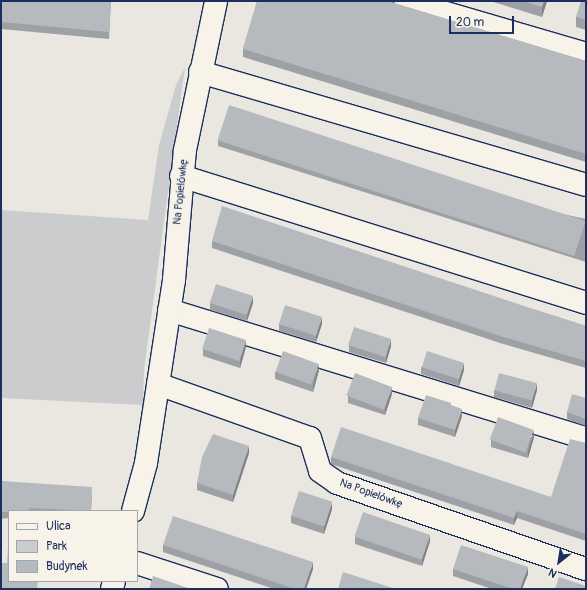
<!DOCTYPE html>
<meta charset="utf-8">
<style>
body{margin:0}
#map{position:relative;width:587px;height:590px;overflow:hidden;background:#eae7e0;font-family:Pangolin,sans-serif}
div>[style]{position:absolute}
.green>*{inset:0;background:#cbcccd}
.roads{filter:drop-shadow(1px 0 #1b2f5e) drop-shadow(-1px 0 #1b2f5e) drop-shadow(0 1px #1b2f5e) drop-shadow(0 -1px #1b2f5e)}
.minor>*{height:22px;margin:-11px;padding:0 11px;transform-origin:11px;border-radius:11px;background:#f7f3e8}
.wall>*{inset:0;background:#9da0a4}
.shaded-wall>*{inset:0;background:#7f8286}
.building>*{inset:0;background:#b6babf;transform-origin:0 0}
span{translate:-50% -50%;white-space:nowrap;text-align:center;line-height:1.15;-webkit-text-stroke:3.5px #f7f3e8;paint-order:stroke}
.street-label{font-size:11px;color:#1b2f5e}
.frame{position:absolute;inset:0;border:2px solid #1b2f5e;pointer-events:none}
.legend{position:absolute;left:8px;top:510px;width:130px;height:72px;box-sizing:border-box;background:#f7f3e8;border:1px solid #9fa5b1;margin:0;padding:5px 7px;list-style:none;font-size:12px;color:#1b2f5e}
.legend li{display:flex;align-items:center;gap:8px;height:20px}
.legend b{width:20px;border:1px solid #9fa5b1}
.north{position:absolute;left:539px;top:542px;width:40px;height:40px;-webkit-text-stroke:3px #f7f3e8;paint-order:stroke;rotate:210deg;font-size:11px;font-weight:700;line-height:16px;text-align:center;color:#1b2f5e}
.north::after{content:'';display:block;margin:auto;width:14px;height:18px;background:#1b2f5e;clip-path:polygon(50% 0,100% 100%,50% 72%,0 100%)}
.scale{position:absolute;left:449px;top:16px;width:65px;height:18px;box-sizing:border-box;border:2px solid #1b2f5e;border-top:0;padding-left:5px;font-size:12px;line-height:14px;white-space:nowrap;color:#1b2f5e;-webkit-text-stroke:3px #f7f3e8;paint-order:stroke}
</style>
<div id="map">
<div class="green">
<div style="clip-path:polygon(185px 67px,144px 370px,143px 405px,1px 398px,1px 210px,148px 220px,159px 145px,176px 85px)"></div>
</div>
<div class="roads">
<div class="minor">
<div style="left:405px;top:1px;width:189px;rotate:16.3deg"></div>
<div style="left:200px;top:72px;width:402px;rotate:16.3deg"></div>
<div style="left:181px;top:176px;width:424px;rotate:17.4deg"></div>
<div style="left:169px;top:310px;width:436px;rotate:17.1deg"></div>
<div style="left:158px;top:384px;width:161px;rotate:19.6deg"></div>
<div style="left:310px;top:438px;width:34px;rotate:73deg"></div>
<div style="left:320px;top:471px;width:21px;rotate:35deg"></div>
<div style="left:337px;top:483px;width:263px;rotate:19.1deg"></div>
<div style="left:133px;top:511px;width:50px;rotate:-74.8deg"></div>
<div style="left:146px;top:463px;width:185px;rotate:-81.3deg"></div>
<div style="left:174px;top:280px;width:130px;rotate:-85.2deg"></div>
<div style="left:185px;top:150px;width:152px;rotate:-78.2deg"></div>
<div style="left:137px;top:563px;width:84px;rotate:18deg"></div>
<div style="left:112px;top:589px;width:8px;rotate:-76deg"></div>
</div>
</div>
<div class="wall">
<div style="clip-path:polygon(1px 1px,111px 1px,109px 39px,1px 29px)"></div>
<div style="clip-path:polygon(254px 1px,387px 1px,586px 61px,586px 162px,243px 57px,243px 49px,257px 2px)"></div>
<div style="clip-path:polygon(490px 1px,547px 1px,542px 17px)"></div>
<div style="clip-path:polygon(586px 1px,586px 30px,576px 27px,576px 17px)"></div>
<div style="clip-path:polygon(218px 140px,586px 219px,586px 262px,218px 146px)"></div>
<div style="clip-path:polygon(212px 241px,536px 310px,586px 326px,586px 368px,500px 343px,212px 248px)"></div>
<div style="clip-path:polygon(210px 303px,253px 303px,247px 321px,210px 310px)"></div>
<div style="clip-path:polygon(279px 324px,322px 324px,316px 342px,279px 331px)"></div>
<div style="clip-path:polygon(349px 345px,391px 346px,386px 363px,349px 352px)"></div>
<div style="clip-path:polygon(246px 347px,240px 368px,203px 356px,203px 349px)"></div>
<div style="clip-path:polygon(421px 367px,464px 370px,459px 386px,421px 374px)"></div>
<div style="clip-path:polygon(319px 370px,313px 392px,275px 379px,275px 372px)"></div>
<div style="clip-path:polygon(494px 390px,537px 390px,532px 408px,494px 397px)"></div>
<div style="clip-path:polygon(392px 394px,385px 415px,348px 403px,348px 396px)"></div>
<div style="clip-path:polygon(586px 398px,586px 426px,567px 419px,567px 412px)"></div>
<div style="clip-path:polygon(451px 406px,462px 416px,455px 437px,418px 425px,418px 418px)"></div>
<div style="clip-path:polygon(534px 437px,528px 458px,491px 447px,491px 440px)"></div>
<div style="clip-path:polygon(586px 443px,586px 541px,517px 518px,514px 525px,331px 464px,331px 457px,551px 497px)"></div>
<div style="clip-path:polygon(249px 453px,233px 502px,197px 490px,197px 483px)"></div>
<div style="clip-path:polygon(1px 481px,92px 494px,91px 511px,9px 511px,9px 518px,1px 519px)"></div>
<div style="clip-path:polygon(332px 509px,324px 534px,291px 523px,291px 516px)"></div>
<div style="clip-path:polygon(355px 537px,430px 541px,422px 566px,355px 544px)"></div>
<div style="clip-path:polygon(163px 545px,313px 569px,306px 589px,274px 589px,163px 552px)"></div>
<div style="clip-path:polygon(453px 569px,528px 574px,522px 589px,492px 589px,453px 576px)"></div>
</div>
<div class="shaded-wall">
<div style="clip-path:polygon(544px 1px,547px 1px,542px 17px,542px 7px)"></div>
<div style="clip-path:polygon(253px 296px,253px 303px,247px 321px,247px 314px)"></div>
<div style="clip-path:polygon(322px 317px,322px 324px,316px 342px,316px 335px)"></div>
<div style="clip-path:polygon(391px 339px,391px 346px,386px 363px,386px 357px)"></div>
<div style="clip-path:polygon(246px 340px,246px 347px,240px 368px,240px 361px)"></div>
<div style="clip-path:polygon(464px 363px,464px 370px,459px 386px,459px 379px)"></div>
<div style="clip-path:polygon(319px 364px,319px 370px,313px 392px,313px 385px)"></div>
<div style="clip-path:polygon(537px 383px,537px 390px,532px 408px,532px 401px)"></div>
<div style="clip-path:polygon(392px 387px,392px 394px,385px 415px,385px 408px)"></div>
<div style="clip-path:polygon(462px 409px,462px 416px,455px 437px,455px 430px)"></div>
<div style="clip-path:polygon(534px 430px,534px 437px,528px 458px,528px 451px)"></div>
<div style="clip-path:polygon(249px 446px,249px 453px,233px 502px,233px 495px)"></div>
<div style="clip-path:polygon(332px 502px,332px 509px,324px 534px,324px 527px)"></div>
<div style="clip-path:polygon(517px 511px,517px 518px,514px 525px,514px 518px)"></div>
<div style="clip-path:polygon(430px 535px,430px 541px,422px 566px,422px 559px)"></div>
<div style="clip-path:polygon(313px 562px,313px 569px,306px 589px,304px 589px)"></div>
<div style="clip-path:polygon(528px 567px,528px 574px,522px 589px,520px 589px)"></div>
</div>
<div class="building">
<div style="clip-path:polygon(1px 1px,111px 1px,109px 32px,1px 22px)"></div>
<div style="clip-path:polygon(257px 1px,387px 1px,586px 61px,586px 154px,243px 49px)"></div>
<div style="clip-path:polygon(523px 1px,544px 1px,542px 7px)"></div>
<div style="clip-path:polygon(581px 1px,586px 1px,586px 20px,576px 17px)"></div>
<div style="left:229px;top:105px;width:375px;height:37px;rotate:18deg"></div>
<div style="clip-path:polygon(222px 206px,536px 310px,586px 326px,586px 361px,500px 336px,212px 241px)"></div>
<div style="left:216px;top:284px;width:39px;height:20px;rotate:18deg"></div>
<div style="left:285px;top:305px;width:39px;height:20px;rotate:18deg"></div>
<div style="left:354px;top:327px;width:39px;height:19px;rotate:18deg"></div>
<div style="left:209px;top:328px;width:39px;height:22px;rotate:18deg"></div>
<div style="left:283px;top:351px;width:38px;height:22px;rotate:20deg"></div>
<div style="left:427px;top:351px;width:39px;height:17px;rotate:18deg"></div>
<div style="left:355px;top:373px;width:40px;height:24px;rotate:21deg"></div>
<div style="left:499px;top:373px;width:39px;height:18px;rotate:15deg"></div>
<div style="clip-path:polygon(572px 394px,586px 398px,586px 419px,567px 412px)"></div>
<div style="clip-path:polygon(426px 395px,451px 403px,451px 405px,462px 409px,455px 430px,418px 418px)"></div>
<div style="left:498px;top:417px;width:38px;height:24px;rotate:20deg"></div>
<div style="clip-path:polygon(341px 427px,551px 497px,570px 439px,586px 443px,586px 534px,517px 511px,514px 518px,331px 457px)"></div>
<div style="clip-path:polygon(213px 434px,249px 446px,233px 495px,197px 483px,202px 457px)"></div>
<div style="clip-path:polygon(1px 481px,92px 487px,91px 511px,29px 508px,29px 511px,1px 512px)"></div>
<div style="left:299px;top:491px;width:35px;height:26px;rotate:18deg"></div>
<div style="left:363px;top:512px;width:71px;height:26px;rotate:19deg"></div>
<div style="clip-path:polygon(173px 516px,313px 562px,304px 589px,295px 589px,163px 545px)"></div>
<div style="clip-path:polygon(461px 545px,528px 567px,520px 589px,513px 589px,453px 569px)"></div>
<div style="clip-path:polygon(8px 547px,9px 547px,9px 581px,38px 581px,37px 589px,1px 589px,1px 563px,7px 563px)"></div>
<div style="clip-path:polygon(343px 572px,396px 589px,338px 589px)"></div>
<div style="clip-path:polygon(153px 576px,191px 589px,149px 589px)"></div>
<div style="clip-path:polygon(559px 577px,586px 586px,586px 589px,555px 589px)"></div>
</div>
<div class="street-label">
<span style="left:181px;top:192px;rotate:-84deg">Na Popielówkę</span>
<span style="left:371px;top:494px;rotate:20deg">Na Popielówkę</span>
</div>
<div class="frame"></div>
<ul class="legend">
<li><b style="height:5px;background:#f7f3e8"></b>Ulica</li>
<li><b style="height:11px;background:#cbcccd"></b>Park</li>
<li><b style="height:11px;background:#b6babf"></b>Budynek</li>
</ul>
<div class="north">N</div>
<div class="scale">20 m</div>
</div>
